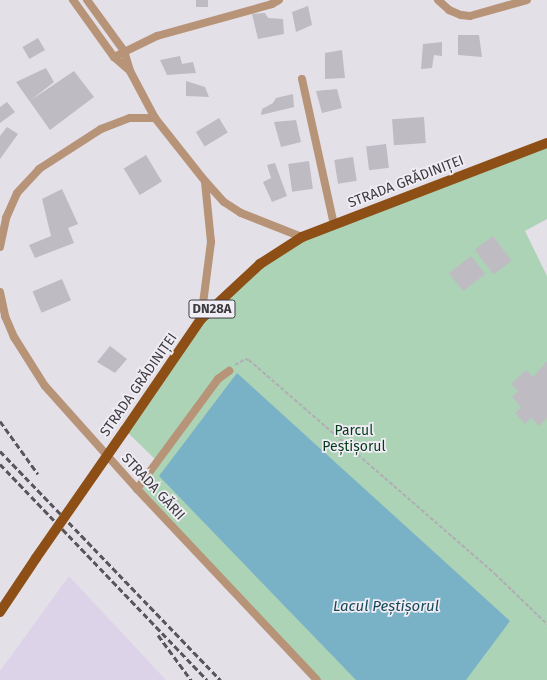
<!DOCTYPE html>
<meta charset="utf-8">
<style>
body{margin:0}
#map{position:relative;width:547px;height:680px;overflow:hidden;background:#e4e0e8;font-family:"Fira Sans",sans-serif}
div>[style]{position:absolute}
.industrial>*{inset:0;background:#ddd3e8}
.green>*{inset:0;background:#acd3b5}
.water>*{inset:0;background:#79b2c7}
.building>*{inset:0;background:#bfbbc3;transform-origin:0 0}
.path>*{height:2px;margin-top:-1px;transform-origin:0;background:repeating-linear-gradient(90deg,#b1adb4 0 4px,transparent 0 6px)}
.minor>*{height:8px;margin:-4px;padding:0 4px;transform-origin:4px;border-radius:4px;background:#b79378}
.tertiary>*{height:8px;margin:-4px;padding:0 4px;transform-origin:4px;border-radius:4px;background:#b79378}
.primary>*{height:10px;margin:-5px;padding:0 5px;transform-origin:5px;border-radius:5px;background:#8d4f15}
.rail>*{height:3px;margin-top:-1.5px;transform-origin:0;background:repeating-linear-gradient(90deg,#58565a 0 6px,transparent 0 9px)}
.primary-bridge>*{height:10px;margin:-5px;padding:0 5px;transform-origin:5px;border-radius:5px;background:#8d4f15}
span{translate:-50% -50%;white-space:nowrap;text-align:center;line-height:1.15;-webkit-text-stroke:3.5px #f1edf5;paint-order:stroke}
.shield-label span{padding:1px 3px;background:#f1edf5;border:1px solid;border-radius:3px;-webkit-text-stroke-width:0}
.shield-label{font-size:13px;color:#3c3b3e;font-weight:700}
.street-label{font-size:14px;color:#3c3b3e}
.park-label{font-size:14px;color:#033a1a}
.water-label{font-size:15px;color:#174858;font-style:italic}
</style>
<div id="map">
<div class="industrial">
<div style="clip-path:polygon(69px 576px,166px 680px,0 680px,0 671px)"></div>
</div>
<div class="green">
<div style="clip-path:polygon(547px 143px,547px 219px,525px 231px,547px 276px,547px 680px,317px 680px,137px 489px,157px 461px,125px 430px,201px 319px,235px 286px,302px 237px)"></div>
</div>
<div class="water">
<div style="clip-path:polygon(237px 373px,510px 621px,466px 680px,356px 680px,159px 476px)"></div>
</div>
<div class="building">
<div style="left:196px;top:0;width:12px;height:7px"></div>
<div style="clip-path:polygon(308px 6px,312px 25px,296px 32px,292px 12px)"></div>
<div style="clip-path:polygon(265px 13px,268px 18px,283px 19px,284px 34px,258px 39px,252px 14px)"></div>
<div style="clip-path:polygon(458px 35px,479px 35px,482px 57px,458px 55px)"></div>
<div style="left:38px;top:38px;width:14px;height:18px;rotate:60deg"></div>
<div style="clip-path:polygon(442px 42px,442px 56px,434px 55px,432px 68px,421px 69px,423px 44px)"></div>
<div style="clip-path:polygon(342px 50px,345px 78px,325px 79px,325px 53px)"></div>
<div style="clip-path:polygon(180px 56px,182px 64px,193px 62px,196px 73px,167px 75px,160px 60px)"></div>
<div style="clip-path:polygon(46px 68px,54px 82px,31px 100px,74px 71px,94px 97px,50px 130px,16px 82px)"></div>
<div style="clip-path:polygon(186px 81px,205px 87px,209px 97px,186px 96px)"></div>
<div style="clip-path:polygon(337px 89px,342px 108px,322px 113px,316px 91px)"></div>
<div style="clip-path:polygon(293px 94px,294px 107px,261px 115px,262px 109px,273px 103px,276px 98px)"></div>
<div style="clip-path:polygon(7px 102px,15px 112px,0 123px,0 107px)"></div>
<div style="left:424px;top:117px;width:26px;height:32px;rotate:86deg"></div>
<div style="left:219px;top:118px;width:17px;height:27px;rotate:59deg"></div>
<div style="clip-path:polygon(296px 120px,301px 142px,281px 147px,274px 122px)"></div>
<div style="clip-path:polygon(7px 127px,18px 134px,0 159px,0 136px)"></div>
<div style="left:386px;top:144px;width:24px;height:20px;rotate:83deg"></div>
<div style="left:146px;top:155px;width:31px;height:26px;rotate:59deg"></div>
<div style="left:353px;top:157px;width:24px;height:19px;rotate:81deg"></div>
<div style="left:309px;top:161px;width:28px;height:21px;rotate:82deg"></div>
<div style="clip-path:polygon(275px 163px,287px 196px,272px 202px,263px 182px,271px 178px,267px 165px)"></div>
<div style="clip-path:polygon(62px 189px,78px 224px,68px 228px,74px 243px,35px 258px,29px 245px,51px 236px,42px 199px)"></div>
<div style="left:493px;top:236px;width:31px;height:23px;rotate:53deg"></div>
<div style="left:471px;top:256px;width:23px;height:28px;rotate:52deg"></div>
<div style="left:62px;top:279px;width:23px;height:32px;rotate:67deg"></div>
<div style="clip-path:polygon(110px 346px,127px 359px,115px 373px,97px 362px)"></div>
<div style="clip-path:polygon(547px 361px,547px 418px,539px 426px,531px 418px,525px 424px,515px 413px,521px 407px,512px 397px,518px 391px,511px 384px,526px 370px,533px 377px)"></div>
</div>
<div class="path">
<div style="left:235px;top:365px;width:12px;rotate:-31deg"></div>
<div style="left:245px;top:359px;width:4px;rotate:14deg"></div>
<div style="left:249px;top:360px;width:326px;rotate:41deg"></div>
<div style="left:495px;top:574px;width:72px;rotate:43.9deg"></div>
</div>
<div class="minor">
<div style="left:438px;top:0;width:15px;rotate:42deg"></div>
<div style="left:449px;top:10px;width:13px;rotate:23deg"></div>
<div style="left:461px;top:15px;width:9px;rotate:6deg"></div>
<div style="left:470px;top:16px;width:59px;rotate:-15.7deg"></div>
<div style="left:114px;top:57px;width:48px;rotate:-26deg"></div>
<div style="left:157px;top:36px;width:119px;rotate:-15.5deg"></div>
<div style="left:272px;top:4px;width:8px;rotate:-30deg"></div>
<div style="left:302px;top:79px;width:149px;rotate:77.6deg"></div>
<div style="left:137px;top:489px;width:137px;rotate:-53.6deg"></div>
<div style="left:218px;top:379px;width:14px;rotate:-36deg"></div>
</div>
<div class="tertiary">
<div style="left:73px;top:0;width:70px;rotate:54.3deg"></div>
<div style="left:114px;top:57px;width:21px;rotate:41deg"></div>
<div style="left:87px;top:0;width:63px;rotate:54deg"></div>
<div style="left:124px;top:51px;width:21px;rotate:73deg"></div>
<div style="left:130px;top:71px;width:53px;rotate:62deg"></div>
<div style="left:155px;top:118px;width:80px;rotate:51.6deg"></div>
<div style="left:205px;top:181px;width:28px;rotate:48deg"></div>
<div style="left:224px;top:202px;width:20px;rotate:33deg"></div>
<div style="left:241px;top:213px;width:66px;rotate:21.5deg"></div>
<div style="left:0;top:247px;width:30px;rotate:-78deg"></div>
<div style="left:6px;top:218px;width:27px;rotate:-66deg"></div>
<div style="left:17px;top:193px;width:33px;rotate:-47deg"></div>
<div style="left:39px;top:169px;width:74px;rotate:-32.8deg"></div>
<div style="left:101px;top:129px;width:31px;rotate:-21deg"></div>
<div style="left:130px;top:118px;width:25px"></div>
<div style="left:0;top:292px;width:25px;rotate:78deg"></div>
<div style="left:5px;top:316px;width:23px;rotate:67deg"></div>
<div style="left:14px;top:337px;width:58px;rotate:57.7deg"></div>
<div style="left:45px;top:386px;width:138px;rotate:48.2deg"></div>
<div style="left:137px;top:489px;width:262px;rotate:46.7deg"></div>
<div style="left:201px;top:319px;width:78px;rotate:-82.6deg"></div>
<div style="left:211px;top:242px;width:60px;rotate:-95.7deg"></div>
</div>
<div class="primary">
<div style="left:125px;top:430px;width:135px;rotate:-55.6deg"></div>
<div style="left:201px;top:319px;width:81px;rotate:-43deg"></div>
<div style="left:260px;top:264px;width:50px;rotate:-32.7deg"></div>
<div style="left:302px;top:237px;width:262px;rotate:-21deg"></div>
<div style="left:0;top:612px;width:65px;rotate:-56.3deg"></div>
</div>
<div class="rail">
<div style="left:0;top:421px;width:65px;rotate:54.4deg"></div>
<div style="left:0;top:451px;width:318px;rotate:46.1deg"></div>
<div style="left:0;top:464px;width:299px;rotate:46.2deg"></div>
<div style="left:158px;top:635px;width:56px;rotate:53.7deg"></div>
</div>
<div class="primary-bridge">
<div style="left:36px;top:558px;width:156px;rotate:-55.2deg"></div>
</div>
<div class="shield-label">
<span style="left:212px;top:309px">DN28A</span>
</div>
<div class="street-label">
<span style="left:406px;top:182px;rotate:-21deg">STRADA GRĂDINIȚEI</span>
<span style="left:139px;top:385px;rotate:-55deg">STRADA GRĂDINIȚEI</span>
<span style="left:153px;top:487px;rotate:47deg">STRADA GĂRII</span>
</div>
<div class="park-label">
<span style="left:354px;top:439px">Parcul<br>Peștișorul</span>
</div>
<div class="water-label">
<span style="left:386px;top:607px">Lacul Peștișorul</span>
</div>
</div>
